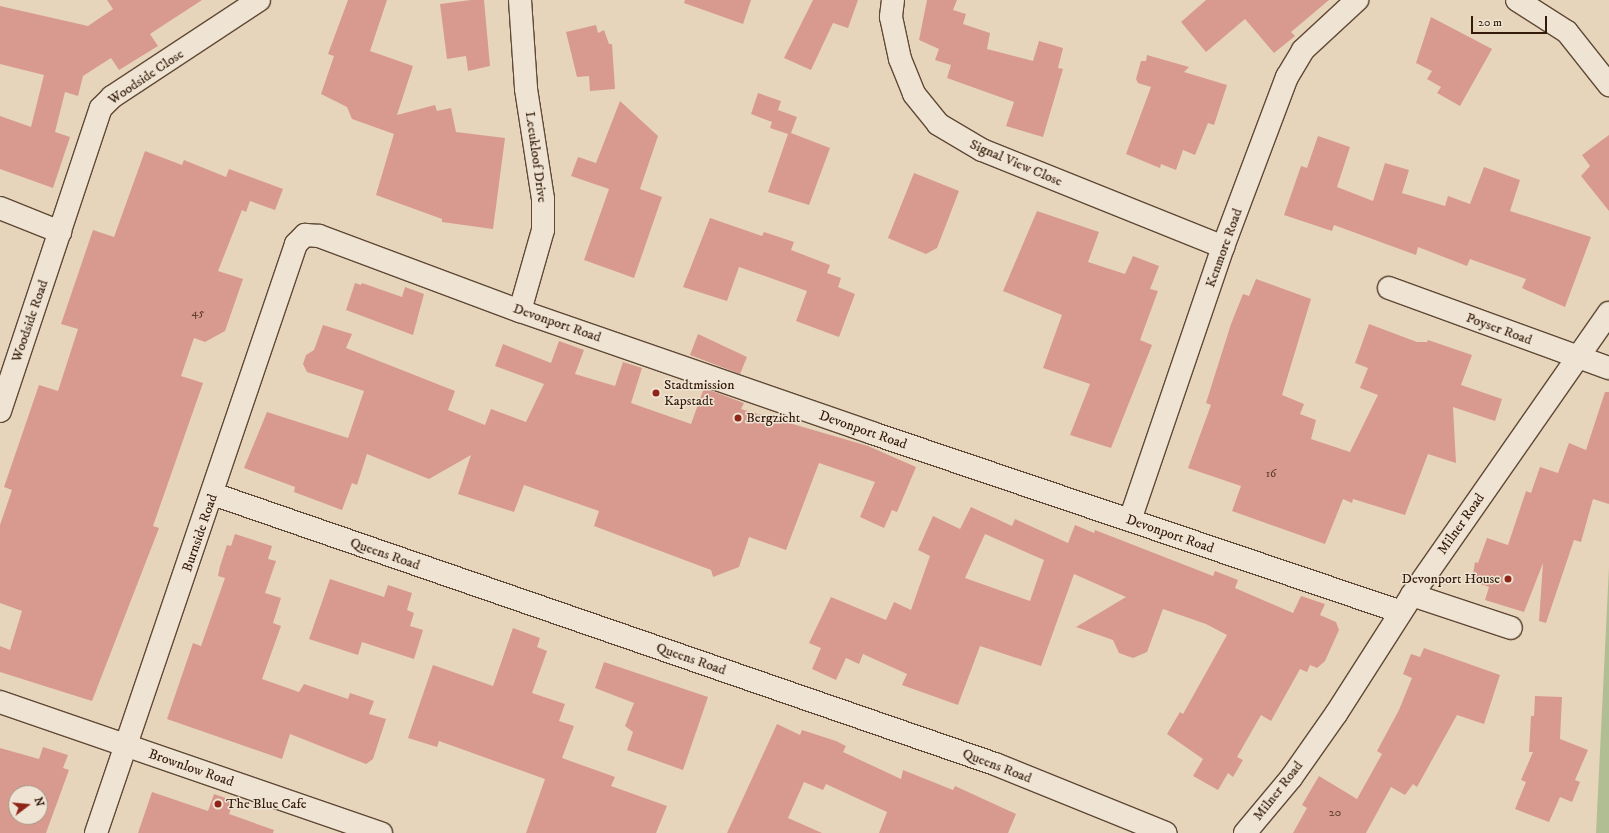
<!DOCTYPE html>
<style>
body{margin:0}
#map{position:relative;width:1609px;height:833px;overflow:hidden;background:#e6d5bb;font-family:"IM FELL DW Pica",serif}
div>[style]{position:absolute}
.green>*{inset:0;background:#b1be93}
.building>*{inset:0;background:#d89a8f}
.roads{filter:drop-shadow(1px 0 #604936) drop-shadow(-1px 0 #604936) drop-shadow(0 1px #604936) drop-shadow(0 -1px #604936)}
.street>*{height:22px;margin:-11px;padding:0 11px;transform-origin:11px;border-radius:11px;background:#efe4d3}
.dots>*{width:11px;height:11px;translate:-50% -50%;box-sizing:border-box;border:2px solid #efe4d3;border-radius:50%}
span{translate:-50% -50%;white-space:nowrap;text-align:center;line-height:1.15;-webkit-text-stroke:3px #efe4d3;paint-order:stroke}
.number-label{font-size:12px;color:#5d3a2a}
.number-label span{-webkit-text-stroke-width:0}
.street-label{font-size:14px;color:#341a09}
.poi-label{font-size:14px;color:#341a09}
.left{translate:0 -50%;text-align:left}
.right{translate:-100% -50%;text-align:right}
.north{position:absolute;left:8px;top:785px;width:40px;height:40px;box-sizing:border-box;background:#efe4d3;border:1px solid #a49382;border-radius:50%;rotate:74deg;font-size:11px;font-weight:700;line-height:16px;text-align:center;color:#341a09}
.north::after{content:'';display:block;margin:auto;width:14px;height:18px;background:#8f2418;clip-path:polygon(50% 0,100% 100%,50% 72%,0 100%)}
.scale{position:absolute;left:1471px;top:16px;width:76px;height:18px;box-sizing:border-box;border:2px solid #341a09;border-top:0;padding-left:5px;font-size:12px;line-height:14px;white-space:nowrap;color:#341a09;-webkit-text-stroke:3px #efe4d3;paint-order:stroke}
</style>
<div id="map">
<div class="green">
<div style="clip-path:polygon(1609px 567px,1609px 833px,1596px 833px)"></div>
</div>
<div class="building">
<div style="clip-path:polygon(107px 0,202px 0,150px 34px,158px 46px,119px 70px,111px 58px,83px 76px,78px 96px,65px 92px,55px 132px,70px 137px,53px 188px,0 169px,0 116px,31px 127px,44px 75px,0 64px,0 6px,88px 26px,113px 9px)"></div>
<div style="clip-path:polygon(348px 0,387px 0,370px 51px,413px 66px,397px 115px,435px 105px,437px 111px,451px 108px,456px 132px,505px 138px,493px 229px,442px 222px,442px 219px,376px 195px,394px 134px,352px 119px,347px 107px,321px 94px,334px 56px,328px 54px)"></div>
<div style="clip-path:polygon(471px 0,484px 0,490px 66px,468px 71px,466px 56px,447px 59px,440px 4px)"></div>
<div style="clip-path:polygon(685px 0,751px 0,743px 24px,684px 3px)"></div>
<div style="clip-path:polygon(813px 0,858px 0,848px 28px,833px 23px,811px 70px,784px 58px)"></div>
<div style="clip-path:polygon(927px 0,957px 0,953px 10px,966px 14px,963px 24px,990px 33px,987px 49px,1033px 61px,1039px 41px,1063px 48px,1058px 68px,1063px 69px,1043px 137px,1006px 126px,1014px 102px,947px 78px,951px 65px,935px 60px,939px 49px,919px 40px)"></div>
<div style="clip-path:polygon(1206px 0,1329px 0,1291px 32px,1295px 36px,1274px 53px,1245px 19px,1206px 52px,1181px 22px)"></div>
<div style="clip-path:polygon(1431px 17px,1492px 49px,1460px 106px,1437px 93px,1441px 87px,1427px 79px,1432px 71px,1416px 63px)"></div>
<div style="clip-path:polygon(596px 25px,598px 33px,604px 30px,609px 44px,612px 44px,615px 89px,590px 91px,589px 76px,577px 77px,566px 32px)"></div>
<div style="clip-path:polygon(1147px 55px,1189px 67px,1184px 72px,1227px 85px,1214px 125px,1208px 123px,1195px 155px,1183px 150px,1176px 170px,1161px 164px,1160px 168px,1126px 154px,1151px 87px,1138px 83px,1136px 79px,1141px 61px,1146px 61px)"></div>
<div style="clip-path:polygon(758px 93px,781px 101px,778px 110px,797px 117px,791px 133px,830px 148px,809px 205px,768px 192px,788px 134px,770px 128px,772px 122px,751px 114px)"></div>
<div style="clip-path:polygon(620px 101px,658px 136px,640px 189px,662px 197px,634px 278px,584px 260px,609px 189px,571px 176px,578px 157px,596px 163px)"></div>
<div style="clip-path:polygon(1609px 135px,1609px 211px,1581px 176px,1590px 166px,1582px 155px)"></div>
<div style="clip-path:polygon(1318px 136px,1350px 147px,1337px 187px,1373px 201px,1385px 163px,1409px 170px,1402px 193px,1445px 206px,1448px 196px,1470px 204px,1484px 167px,1520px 180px,1510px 211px,1591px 237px,1565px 307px,1522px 288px,1526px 279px,1470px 259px,1467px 266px,1418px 247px,1416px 255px,1334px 225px,1332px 231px,1284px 215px,1301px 166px,1307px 168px)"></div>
<div style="clip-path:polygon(145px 151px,182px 165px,184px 160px,226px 177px,229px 169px,283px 189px,275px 210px,250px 201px,246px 212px,242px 210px,218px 271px,243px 279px,225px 331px,205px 342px,194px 338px,181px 376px,203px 383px,153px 526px,159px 528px,92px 701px,0 672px,0 646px,10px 650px,22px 611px,0 603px,0 525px,12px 490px,4px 487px,39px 385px,58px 391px,78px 329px,61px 324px,93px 230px,114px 237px)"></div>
<div style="clip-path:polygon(914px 173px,959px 191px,937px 248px,926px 254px,888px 238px)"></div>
<div style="clip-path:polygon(1037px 211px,1099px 232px,1088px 262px,1125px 274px,1133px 256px,1159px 266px,1150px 289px,1158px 291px,1140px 340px,1152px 345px,1111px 448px,1070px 435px,1090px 384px,1043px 368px,1062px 315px,1003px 291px)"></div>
<div style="clip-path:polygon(710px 218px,762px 236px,764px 232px,794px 242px,791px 250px,830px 265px,827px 273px,841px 278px,838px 287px,855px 294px,839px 337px,796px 321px,807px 291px,739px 267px,727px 301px,683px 287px)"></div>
<div style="clip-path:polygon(1256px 279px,1311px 299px,1282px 395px,1304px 404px,1300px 414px,1316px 420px,1311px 439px,1350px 452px,1378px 395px,1360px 388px,1368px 368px,1355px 363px,1369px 324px,1417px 342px,1427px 342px,1428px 340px,1472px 355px,1461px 385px,1502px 399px,1495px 421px,1453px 407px,1456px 463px,1428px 454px,1405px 515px,1353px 499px,1352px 503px,1343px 499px,1325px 544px,1232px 511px,1241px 486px,1188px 468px,1211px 405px,1206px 403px,1231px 324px,1243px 294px,1249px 296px)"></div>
<div style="clip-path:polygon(355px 283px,361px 285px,362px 283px,402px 297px,405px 287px,424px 294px,413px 335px,346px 310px)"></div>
<div style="clip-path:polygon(323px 325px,352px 334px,346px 348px,455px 391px,448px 410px,485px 425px,491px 409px,526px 422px,544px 384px,495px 366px,503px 344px,551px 363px,559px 341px,584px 350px,575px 374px,615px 386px,623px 362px,642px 368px,631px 403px,691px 424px,704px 388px,744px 403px,741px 409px,868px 446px,916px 467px,897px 512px,892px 510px,884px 528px,860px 517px,875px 482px,819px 463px,786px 550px,749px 537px,739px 567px,713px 577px,711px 570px,594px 526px,599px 511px,524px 485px,514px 512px,458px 494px,471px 455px,429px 479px,367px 454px,357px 485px,352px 483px,342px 510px,294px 492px,295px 487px,244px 468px,267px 412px,348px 438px,364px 391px,307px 372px,303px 364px,306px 355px,314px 350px)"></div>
<div style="clip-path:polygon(698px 334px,747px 357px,740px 374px,690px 355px)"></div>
<div style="clip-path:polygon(1605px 392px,1609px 392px,1609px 504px,1593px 499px,1581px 542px,1574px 540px,1546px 623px,1539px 621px,1543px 563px,1524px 612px,1485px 600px,1489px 587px,1472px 581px,1475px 562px,1478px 563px,1487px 538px,1508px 545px,1526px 491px,1531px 493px,1540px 467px,1558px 473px,1569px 443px,1586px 450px)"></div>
<div style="clip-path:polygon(evenodd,971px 507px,1012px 526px,1015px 519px,1068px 543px,1075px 525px,1094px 533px,1095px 530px,1213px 576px,1215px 571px,1238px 580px,1235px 588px,1293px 613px,1301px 596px,1325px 604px,1320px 615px,1336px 622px,1339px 630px,1325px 661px,1317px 668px,1310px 665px,1307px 672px,1300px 669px,1271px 721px,1261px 715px,1237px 757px,1243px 760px,1233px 777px,1228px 773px,1218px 790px,1193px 776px,1203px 759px,1167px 734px,1180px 712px,1183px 714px,1227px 635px,1206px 624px,1163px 609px,1147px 652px,1133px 658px,1119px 653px,1113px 640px,1076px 627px,1126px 597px,1074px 574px,1041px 666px,980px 646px,958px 705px,902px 685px,907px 674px,863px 654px,859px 664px,846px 658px,836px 680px,812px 669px,821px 648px,809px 643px,831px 597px,886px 620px,894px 602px,911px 610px,930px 556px,918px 550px,933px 516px,960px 529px,971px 507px,985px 534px,1044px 560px,1030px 601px,965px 578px,985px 534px)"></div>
<div style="clip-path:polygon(235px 534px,272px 546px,268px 559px,276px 561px,265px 593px,281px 598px,273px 623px,281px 626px,262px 679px,299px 692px,304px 684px,348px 699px,350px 693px,374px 701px,369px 714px,386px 719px,373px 759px,366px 764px,290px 734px,282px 759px,167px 719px,193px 643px,201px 646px,225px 578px,218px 576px,220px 566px,227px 545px,231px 546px)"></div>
<div style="clip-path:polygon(330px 579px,384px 597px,388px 585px,412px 593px,407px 610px,414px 613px,410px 626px,423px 630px,414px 659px,362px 642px,358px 655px,309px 639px)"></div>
<div style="clip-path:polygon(513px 628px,540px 638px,537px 647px,547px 651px,532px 693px,565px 704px,559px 721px,574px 726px,562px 758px,615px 777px,611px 786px,667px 806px,656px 833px,526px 833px,545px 779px,439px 741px,437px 747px,408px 738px,433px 665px,493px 686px)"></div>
<div style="clip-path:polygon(1424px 648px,1500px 675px,1484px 724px,1457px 715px,1417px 787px,1413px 784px,1405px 795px,1391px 787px,1366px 833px,1293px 833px,1307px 808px,1302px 805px,1319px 776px,1357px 799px,1382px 754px,1377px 751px,1399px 710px,1412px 678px,1403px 674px,1411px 654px,1420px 657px)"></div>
<div style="clip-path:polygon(604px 662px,708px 697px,683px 770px,627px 750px,633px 732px,625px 726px,634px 703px,595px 688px)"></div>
<div style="clip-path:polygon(1535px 696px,1562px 697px,1560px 739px,1588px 750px,1575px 780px,1580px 782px,1572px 802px,1560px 797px,1549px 822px,1515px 809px,1526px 782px,1521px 780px,1533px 752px,1529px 752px,1531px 716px,1534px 716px)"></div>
<div style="clip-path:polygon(777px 724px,800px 735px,802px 730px,836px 741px,846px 746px,843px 752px,901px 779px,903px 770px,953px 790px,955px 786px,1016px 814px,1008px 833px,879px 833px,887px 812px,826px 784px,823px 790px,804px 782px,788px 818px,822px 833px,727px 833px)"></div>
<div style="clip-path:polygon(evenodd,43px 747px,68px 755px,63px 768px,69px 770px,46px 833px,0 833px,0 748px,39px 759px,43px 747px,16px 793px,40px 793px,40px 817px,16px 817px,16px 793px)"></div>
<div style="clip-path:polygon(152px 792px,208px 811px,214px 794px,234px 801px,229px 814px,274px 830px,273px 833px,138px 833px)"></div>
</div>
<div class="roads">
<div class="street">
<div style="left:520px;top:0;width:89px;rotate:86.1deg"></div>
<div style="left:526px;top:89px;width:111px;rotate:81.2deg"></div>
<div style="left:543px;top:199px;width:31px;rotate:90deg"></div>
<div style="left:543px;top:230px;width:84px;rotate:105.9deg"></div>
<div style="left:893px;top:0;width:17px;rotate:97deg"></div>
<div style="left:891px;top:17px;width:43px;rotate:77.9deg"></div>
<div style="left:900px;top:59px;width:38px;rotate:68deg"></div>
<div style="left:914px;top:94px;width:38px;rotate:51deg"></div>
<div style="left:938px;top:124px;width:51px;rotate:30.6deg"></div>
<div style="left:982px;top:150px;width:260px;rotate:21.9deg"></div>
<div style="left:1517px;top:0;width:59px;rotate:32.6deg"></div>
<div style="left:1567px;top:32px;width:68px;rotate:51.6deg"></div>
<div style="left:0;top:208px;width:65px;rotate:21.8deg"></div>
<div style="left:1389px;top:288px;width:234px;rotate:20deg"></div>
<div style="left:0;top:411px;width:319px;rotate:-71.6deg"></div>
<div style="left:101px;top:108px;width:16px;rotate:-45deg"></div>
<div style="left:112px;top:97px;width:176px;rotate:-33.4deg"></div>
<div style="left:213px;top:494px;width:827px;rotate:19.05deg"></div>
<div style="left:995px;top:764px;width:184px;rotate:22deg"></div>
<div style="left:1130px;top:520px;width:288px;rotate:-71.2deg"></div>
<div style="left:1223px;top:247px;width:182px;rotate:-69.4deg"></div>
<div style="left:1287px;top:77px;width:31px;rotate:-59deg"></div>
<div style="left:1303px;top:50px;width:74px;rotate:-42.8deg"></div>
<div style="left:1412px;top:595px;width:104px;rotate:18.4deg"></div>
<div style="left:0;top:702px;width:403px;rotate:19deg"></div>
<div style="left:96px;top:833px;width:622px;rotate:-71.24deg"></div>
<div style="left:296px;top:244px;width:13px;rotate:-45deg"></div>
<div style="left:305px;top:235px;width:14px;rotate:4deg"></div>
<div style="left:319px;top:236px;width:215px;rotate:20.5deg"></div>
<div style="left:520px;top:311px;width:373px;rotate:19.1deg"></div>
<div style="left:872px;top:433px;width:558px;rotate:18.69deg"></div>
<div style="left:1245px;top:833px;width:72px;rotate:-50.1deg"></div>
<div style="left:1291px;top:778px;width:78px;rotate:-54.9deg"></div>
<div style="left:1336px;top:714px;width:141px;rotate:-57.4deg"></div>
<div style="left:1412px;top:595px;width:344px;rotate:-55.1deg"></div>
</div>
</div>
<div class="dots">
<div style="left:656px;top:393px;background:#8f2418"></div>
<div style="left:738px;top:418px;background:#8f2418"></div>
<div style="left:1508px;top:579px;background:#8f2418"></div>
<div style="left:218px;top:804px;background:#8f2418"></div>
</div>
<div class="number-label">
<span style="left:198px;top:313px">45</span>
<span style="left:1271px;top:474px">16</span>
<span style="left:1335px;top:813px">20</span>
</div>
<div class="street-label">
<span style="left:146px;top:77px;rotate:-34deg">Woodside Close</span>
<span style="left:536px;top:157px;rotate:82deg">Leeukloof Drive</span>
<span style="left:1016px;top:163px;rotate:23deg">Signal View Close</span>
<span style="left:1224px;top:248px;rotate:-70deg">Kenmore Road</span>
<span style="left:30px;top:321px;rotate:-71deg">Woodside Road</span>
<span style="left:557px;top:323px;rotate:19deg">Devonport Road</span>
<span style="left:1499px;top:329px;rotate:20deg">Poyser Road</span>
<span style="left:863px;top:430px;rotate:19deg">Devonport Road</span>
<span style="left:1461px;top:524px;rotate:-55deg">Milner Road</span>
<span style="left:200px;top:533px;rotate:-71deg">Burnside Road</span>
<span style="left:1170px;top:534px;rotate:19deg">Devonport Road</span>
<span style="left:385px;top:554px;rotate:19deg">Queens Road</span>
<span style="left:691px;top:659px;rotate:19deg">Queens Road</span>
<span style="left:997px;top:766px;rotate:21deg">Queens Road</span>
<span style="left:191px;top:768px;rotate:19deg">Brownlow Road</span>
<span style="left:1278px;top:791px;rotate:-52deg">Milner Road</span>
</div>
<div class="poi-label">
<span class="left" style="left:664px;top:393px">Stadtmission<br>Kapstadt</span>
<span class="left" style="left:746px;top:418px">Bergzicht</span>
<span class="right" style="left:1500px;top:579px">Devonport House</span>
<span class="left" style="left:226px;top:804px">The Blue Cafe</span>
</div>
<div class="north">N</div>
<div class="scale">20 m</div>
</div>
